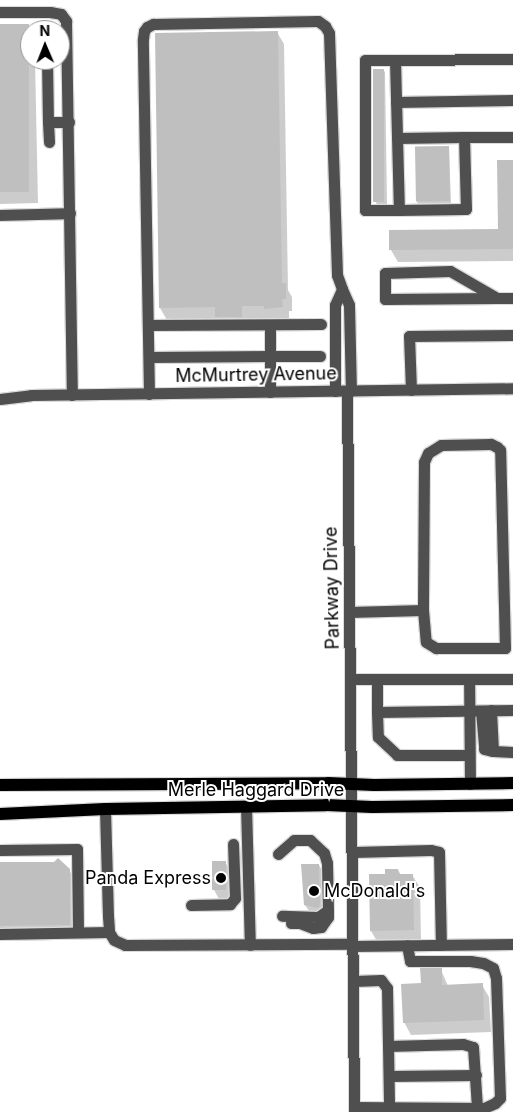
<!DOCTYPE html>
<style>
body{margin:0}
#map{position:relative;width:513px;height:1112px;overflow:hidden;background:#fff;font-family:Inter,sans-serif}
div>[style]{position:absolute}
.shadow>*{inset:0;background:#0003}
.building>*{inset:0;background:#bfbfbf;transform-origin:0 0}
.roads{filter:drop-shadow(1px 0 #dbdbdb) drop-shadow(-1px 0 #dbdbdb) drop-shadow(0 1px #dbdbdb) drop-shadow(0 -1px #dbdbdb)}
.minor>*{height:11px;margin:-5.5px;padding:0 5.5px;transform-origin:5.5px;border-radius:5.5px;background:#4f4f4f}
.major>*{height:12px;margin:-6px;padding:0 6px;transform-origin:6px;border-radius:6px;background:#000}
.dots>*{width:14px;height:14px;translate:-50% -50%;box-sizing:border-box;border:2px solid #fff;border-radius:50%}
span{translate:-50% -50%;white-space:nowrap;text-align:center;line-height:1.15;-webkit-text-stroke:4px #fff;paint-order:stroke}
.street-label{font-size:18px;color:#000}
.poi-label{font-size:18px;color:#000}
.right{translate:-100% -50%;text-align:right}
.left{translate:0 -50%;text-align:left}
.north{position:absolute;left:20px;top:20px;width:50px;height:50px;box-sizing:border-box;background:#fff;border:1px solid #999;border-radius:50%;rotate:359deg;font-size:14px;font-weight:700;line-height:20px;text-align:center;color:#000}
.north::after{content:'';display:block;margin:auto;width:18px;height:22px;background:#000;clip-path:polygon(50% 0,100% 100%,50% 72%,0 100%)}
</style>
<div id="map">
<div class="shadow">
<div style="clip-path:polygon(28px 25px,31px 30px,30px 60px,35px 60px,38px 203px,0 204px,0 26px)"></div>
<div style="clip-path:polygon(277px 32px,284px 44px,288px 290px,292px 297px,292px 311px,289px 311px,289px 319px,273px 321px,271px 318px,248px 318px,248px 329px,167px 320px,160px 308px,156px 34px)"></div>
<div style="clip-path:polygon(374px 70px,383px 70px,385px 72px,387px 205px,377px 205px,376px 202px)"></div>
<div style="clip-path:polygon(449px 148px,451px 203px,418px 204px,417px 201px)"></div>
<div style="clip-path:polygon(513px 161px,513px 261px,398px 262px,391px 250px,390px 231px,499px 230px)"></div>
<div style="clip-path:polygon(225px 862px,231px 871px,232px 899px,219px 899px,214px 890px)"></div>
<div style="clip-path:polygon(0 863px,55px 863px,69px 870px,76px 882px,77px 937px,0 940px)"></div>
<div style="clip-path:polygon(319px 865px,324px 874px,325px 915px,311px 914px,305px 905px)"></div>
<div style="clip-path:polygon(398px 870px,401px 875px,412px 875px,420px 887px,421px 942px,378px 943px,371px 931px,386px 875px)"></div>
<div style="clip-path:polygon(441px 970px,448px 986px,482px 985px,489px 997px,491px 1032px,411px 1035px,404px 1022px)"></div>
</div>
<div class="building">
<div style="left:0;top:24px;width:29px;height:168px"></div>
<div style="clip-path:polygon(278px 31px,282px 283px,286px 283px,286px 299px,282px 299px,283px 307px,264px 309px,264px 306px,242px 306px,242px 317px,215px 317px,215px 307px,159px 308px,155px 33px)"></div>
<div style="left:373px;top:69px;width:11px;height:133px"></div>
<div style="left:449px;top:146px;width:55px;height:34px;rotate:89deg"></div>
<div style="clip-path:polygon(497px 160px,513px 160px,513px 249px,389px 250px,389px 230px,498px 229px)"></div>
<div style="clip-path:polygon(58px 858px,70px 869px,70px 925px,0 926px,0 862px,54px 862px)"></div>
<div style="left:212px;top:861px;width:14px;height:29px"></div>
<div style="clip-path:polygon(301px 864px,319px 864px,320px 905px,318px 908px,304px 905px)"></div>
<div style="clip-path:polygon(385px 869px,398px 869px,399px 874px,413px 874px,414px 930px,370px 931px,369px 874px,385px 874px)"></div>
<div style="clip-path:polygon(420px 968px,442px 968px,442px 985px,483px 983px,484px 1020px,403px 1023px,401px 984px,421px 983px)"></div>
</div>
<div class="roads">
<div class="minor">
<div style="left:0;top:12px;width:50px"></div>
<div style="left:50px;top:12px;width:11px;rotate:10deg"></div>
<div style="left:61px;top:14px;width:9px;rotate:54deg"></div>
<div style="left:66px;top:21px;width:374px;rotate:89.1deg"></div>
<div style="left:513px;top:59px;width:118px;rotate:179.5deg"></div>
<div style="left:395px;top:60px;width:150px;rotate:88.5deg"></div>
<div style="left:399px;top:210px;width:67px;rotate:-0.9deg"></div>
<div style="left:466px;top:209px;width:72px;rotate:-91.6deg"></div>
<div style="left:464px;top:137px;width:49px"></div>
<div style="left:47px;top:60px;width:62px;rotate:89.1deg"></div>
<div style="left:48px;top:122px;width:21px"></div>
<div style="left:395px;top:60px;width:30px;rotate:180deg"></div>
<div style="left:365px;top:60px;width:150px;rotate:90deg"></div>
<div style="left:365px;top:210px;width:34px"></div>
<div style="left:396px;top:102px;width:117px;rotate:-1deg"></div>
<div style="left:48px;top:122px;width:20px;rotate:87deg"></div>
<div style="left:397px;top:138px;width:67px;rotate:-0.9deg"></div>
<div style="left:0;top:215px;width:70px;rotate:-1.6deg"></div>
<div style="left:497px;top:298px;width:54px;rotate:-150.1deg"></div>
<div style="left:450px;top:271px;width:65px;rotate:178.2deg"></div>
<div style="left:385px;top:273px;width:26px;rotate:90deg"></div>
<div style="left:385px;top:299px;width:112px;rotate:-0.5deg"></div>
<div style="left:497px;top:298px;width:16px"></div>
<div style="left:148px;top:325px;width:173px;rotate:-0.3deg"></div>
<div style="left:270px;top:325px;width:31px;rotate:90deg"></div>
<div style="left:270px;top:356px;width:50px"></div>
<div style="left:149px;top:357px;width:121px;rotate:-0.5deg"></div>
<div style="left:270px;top:356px;width:36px;rotate:90deg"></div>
<div style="left:411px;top:390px;width:54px;rotate:-92.1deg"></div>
<div style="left:409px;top:336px;width:104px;rotate:-0.6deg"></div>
<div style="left:335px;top:391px;width:86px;rotate:-90deg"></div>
<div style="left:335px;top:305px;width:17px;rotate:-66deg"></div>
<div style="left:342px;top:289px;width:17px;rotate:66deg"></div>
<div style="left:349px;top:305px;width:86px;rotate:88.7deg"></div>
<div style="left:347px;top:391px;width:721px;rotate:89.44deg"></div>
<div style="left:149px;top:394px;width:355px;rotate:-91deg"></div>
<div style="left:143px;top:39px;width:8px;rotate:-83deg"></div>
<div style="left:144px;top:31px;width:5px;rotate:-53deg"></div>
<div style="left:147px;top:27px;width:7px;rotate:-27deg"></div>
<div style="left:153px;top:24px;width:165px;rotate:-1deg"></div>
<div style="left:318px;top:21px;width:9px;rotate:36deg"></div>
<div style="left:325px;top:26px;width:8px;rotate:60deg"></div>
<div style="left:329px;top:33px;width:242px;rotate:88.1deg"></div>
<div style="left:337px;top:275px;width:15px;rotate:70deg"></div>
<div style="left:0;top:399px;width:31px;rotate:-7deg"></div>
<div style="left:31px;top:395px;width:482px;rotate:-0.8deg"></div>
<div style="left:349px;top:612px;width:74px;rotate:-1.5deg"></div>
<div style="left:423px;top:610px;width:32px;rotate:85deg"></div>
<div style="left:426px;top:642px;width:12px;rotate:31deg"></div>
<div style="left:436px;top:648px;width:69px"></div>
<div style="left:505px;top:648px;width:198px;rotate:-91.4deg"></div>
<div style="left:500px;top:450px;width:4px;rotate:-135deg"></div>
<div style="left:497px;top:447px;width:7px;rotate:-153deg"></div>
<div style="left:491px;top:444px;width:50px;rotate:178.9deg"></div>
<div style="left:441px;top:445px;width:15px;rotate:148deg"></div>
<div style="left:428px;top:453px;width:10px;rotate:114deg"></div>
<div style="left:424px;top:462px;width:148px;rotate:90.4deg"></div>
<div style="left:350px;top:679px;width:119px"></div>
<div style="left:377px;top:679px;width:33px;rotate:90deg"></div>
<div style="left:377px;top:712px;width:136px;rotate:-0.8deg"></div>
<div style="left:491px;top:710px;width:41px;rotate:87.2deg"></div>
<div style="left:481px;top:711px;width:38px;rotate:85deg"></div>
<div style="left:484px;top:749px;width:9px;rotate:13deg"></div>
<div style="left:493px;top:751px;width:20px;rotate:3deg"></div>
<div style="left:377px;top:712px;width:25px;rotate:88deg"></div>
<div style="left:378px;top:737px;width:26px;rotate:43deg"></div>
<div style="left:397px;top:755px;width:72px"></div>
<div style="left:470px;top:784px;width:105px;rotate:-90.5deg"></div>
<div style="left:469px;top:679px;width:44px"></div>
<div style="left:246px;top:806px;width:139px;rotate:88.4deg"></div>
<div style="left:105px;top:809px;width:107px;rotate:88.4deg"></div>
<div style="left:108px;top:916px;width:16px;rotate:86deg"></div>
<div style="left:109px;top:932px;width:9px;rotate:58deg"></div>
<div style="left:114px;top:940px;width:12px;rotate:24deg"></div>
<div style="left:125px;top:945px;width:228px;rotate:-0.3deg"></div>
<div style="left:0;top:850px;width:77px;rotate:-0.7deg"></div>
<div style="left:77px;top:849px;width:82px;rotate:89.3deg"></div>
<div style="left:353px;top:852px;width:78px;rotate:-1.5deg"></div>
<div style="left:431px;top:850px;width:8px;rotate:14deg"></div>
<div style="left:439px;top:852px;width:93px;rotate:88.8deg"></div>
<div style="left:278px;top:854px;width:21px;rotate:-41deg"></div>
<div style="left:294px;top:840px;width:16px"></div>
<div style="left:310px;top:840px;width:19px;rotate:43deg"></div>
<div style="left:324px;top:853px;width:10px;rotate:73deg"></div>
<div style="left:327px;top:863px;width:47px;rotate:88.8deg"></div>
<div style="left:328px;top:910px;width:12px;rotate:145deg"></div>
<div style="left:318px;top:917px;width:36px;rotate:-178deg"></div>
<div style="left:191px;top:905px;width:39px;rotate:-1deg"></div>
<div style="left:230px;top:904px;width:8px;rotate:-50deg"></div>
<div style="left:235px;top:898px;width:54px;rotate:-92.1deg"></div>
<div style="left:291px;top:923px;width:9px"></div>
<div style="left:300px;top:923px;width:14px;rotate:21deg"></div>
<div style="left:313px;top:928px;width:8px;rotate:-7deg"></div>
<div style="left:321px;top:927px;width:12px;rotate:-55deg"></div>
<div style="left:328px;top:917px;width:7px;rotate:-90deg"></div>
<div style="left:0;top:934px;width:109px;rotate:-1.1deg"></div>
<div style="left:353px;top:946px;width:160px;rotate:-0.7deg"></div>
<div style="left:354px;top:981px;width:27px;rotate:-2deg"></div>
<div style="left:381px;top:980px;width:10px;rotate:53deg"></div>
<div style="left:387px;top:988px;width:120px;rotate:89deg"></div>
<div style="left:388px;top:1046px;width:75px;rotate:-1.5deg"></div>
<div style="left:463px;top:1044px;width:10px;rotate:17deg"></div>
<div style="left:473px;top:1047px;width:61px;rotate:86.2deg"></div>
<div style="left:389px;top:1076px;width:87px;rotate:-0.7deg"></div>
<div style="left:354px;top:1107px;width:130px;rotate:0.4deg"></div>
<div style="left:484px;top:1108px;width:12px;rotate:-24deg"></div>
<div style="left:495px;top:1103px;width:7px;rotate:-45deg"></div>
<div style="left:500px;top:1098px;width:120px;rotate:-91.9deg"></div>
<div style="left:496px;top:978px;width:10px;rotate:-107deg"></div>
<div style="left:493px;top:968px;width:11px;rotate:-153deg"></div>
<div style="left:483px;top:963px;width:13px;rotate:-171deg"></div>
<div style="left:470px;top:961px;width:60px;rotate:180deg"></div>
<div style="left:410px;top:961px;width:16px;rotate:-101deg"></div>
</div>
<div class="major">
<div style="left:0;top:785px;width:328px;rotate:-0.3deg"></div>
<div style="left:328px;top:783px;width:46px;rotate:2.5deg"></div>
<div style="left:374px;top:785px;width:139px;rotate:-0.8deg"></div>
<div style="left:0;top:814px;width:105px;rotate:-2.7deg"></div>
<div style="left:105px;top:809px;width:221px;rotate:-1deg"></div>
<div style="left:326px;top:805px;width:46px;rotate:2.5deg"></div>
<div style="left:372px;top:807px;width:141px;rotate:-0.8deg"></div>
</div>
</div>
<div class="dots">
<div style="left:221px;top:878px;background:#000"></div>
<div style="left:314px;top:891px;background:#000"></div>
</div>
<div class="street-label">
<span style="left:256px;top:375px;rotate:-1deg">McMurtrey Avenue</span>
<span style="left:332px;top:588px;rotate:-91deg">Parkway Drive</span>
<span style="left:256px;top:790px">Merle Haggard Drive</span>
</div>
<div class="poi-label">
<span class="right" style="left:211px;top:878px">Panda Express</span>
<span class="left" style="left:324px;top:891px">McDonald's</span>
</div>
<div class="north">N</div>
</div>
